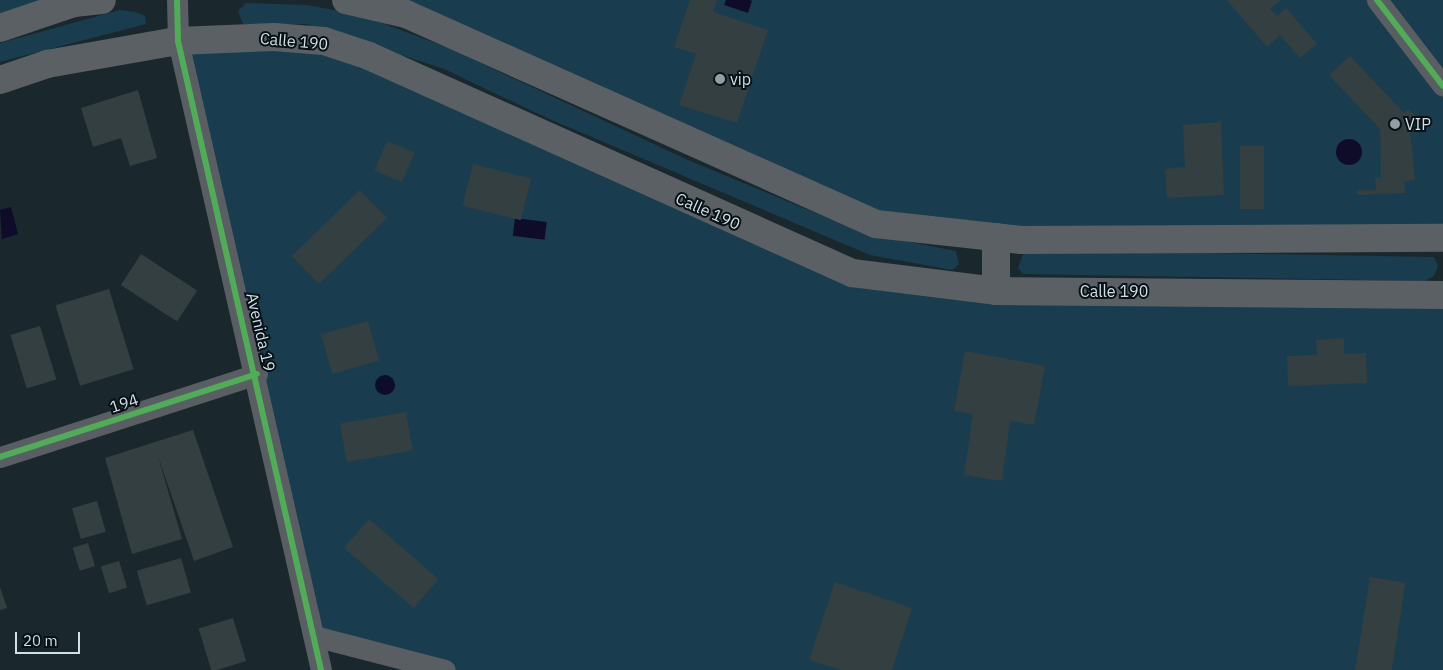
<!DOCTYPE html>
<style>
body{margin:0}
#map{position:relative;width:1443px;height:670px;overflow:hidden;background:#1a272d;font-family:"IBM Plex Sans",sans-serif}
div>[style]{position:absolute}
.green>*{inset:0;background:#193d4e}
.water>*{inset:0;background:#0f0c2a;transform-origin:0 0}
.round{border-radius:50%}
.building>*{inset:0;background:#343f42;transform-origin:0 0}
.street>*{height:21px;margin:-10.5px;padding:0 10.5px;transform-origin:10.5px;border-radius:10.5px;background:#585e62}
.secondary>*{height:28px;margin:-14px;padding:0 14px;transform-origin:14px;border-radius:14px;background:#5a6064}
.cycleway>*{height:6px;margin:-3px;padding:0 3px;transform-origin:3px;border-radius:3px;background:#51ab58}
.dots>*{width:14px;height:14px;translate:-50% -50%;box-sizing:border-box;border:2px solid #071116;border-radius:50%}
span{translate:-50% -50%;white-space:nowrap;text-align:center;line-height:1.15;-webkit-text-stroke:4px #071116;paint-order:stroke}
.street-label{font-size:16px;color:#d1dfe6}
.poi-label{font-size:16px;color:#d1dfe6}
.left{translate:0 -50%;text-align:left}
.scale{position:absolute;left:15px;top:632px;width:65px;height:22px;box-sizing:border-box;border:2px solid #d1dfe6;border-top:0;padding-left:6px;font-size:15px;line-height:18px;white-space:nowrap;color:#d1dfe6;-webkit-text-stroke:4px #071116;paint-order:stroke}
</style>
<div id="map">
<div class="green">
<div style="clip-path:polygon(0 0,102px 0,0 28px)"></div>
<div style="clip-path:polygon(346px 0,1443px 0,1443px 238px,876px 224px)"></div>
<div style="clip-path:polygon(246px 3px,307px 5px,361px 15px,451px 49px,688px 160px,864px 233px,956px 251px,959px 264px,952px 270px,870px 255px,547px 118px,444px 69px,306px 24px,243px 24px,238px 11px)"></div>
<div style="clip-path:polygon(120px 10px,136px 12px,145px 16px,146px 24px,0 62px,0 43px)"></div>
<div style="clip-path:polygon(178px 41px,324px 41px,852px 273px,1443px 295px,1443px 670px,445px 670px,314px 636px)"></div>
<div style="clip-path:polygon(1037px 250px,1434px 257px,1438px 266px,1434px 276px,1425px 281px,1023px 274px,1018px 268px,1024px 252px)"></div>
</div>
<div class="water">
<div style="clip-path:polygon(726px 0,750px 0,752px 1px,748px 13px,724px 5px)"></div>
<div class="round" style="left:1336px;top:139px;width:26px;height:26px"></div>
<div style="clip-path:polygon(11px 207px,18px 234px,2px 239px,0 210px)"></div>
<div style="left:515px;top:218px;width:32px;height:18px;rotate:7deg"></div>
<div class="round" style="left:375px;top:375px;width:20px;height:20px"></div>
</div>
<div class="building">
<div style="clip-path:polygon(690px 0,717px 0,713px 12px,768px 30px,737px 123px,679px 105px,696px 54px,674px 47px)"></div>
<div style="clip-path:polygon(1227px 0,1281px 0,1270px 9px,1277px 16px,1286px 8px,1317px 44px,1300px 58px,1280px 35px,1267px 47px)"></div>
<div style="clip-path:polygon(1350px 56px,1404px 113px,1409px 109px,1419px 120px,1410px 129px,1415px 180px,1404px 181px,1405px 193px,1357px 195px,1357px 190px,1376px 190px,1375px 178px,1381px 178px,1380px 129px,1329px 75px)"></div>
<div style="clip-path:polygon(138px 90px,157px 158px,130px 166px,121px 138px,93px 147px,81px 108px)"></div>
<div style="clip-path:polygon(1221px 122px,1224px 195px,1167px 198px,1165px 169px,1185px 167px,1183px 125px)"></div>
<div style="left:387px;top:141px;width:30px;height:32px;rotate:23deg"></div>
<div style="left:1240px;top:146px;width:24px;height:63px"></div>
<div style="left:473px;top:164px;width:60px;height:43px;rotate:14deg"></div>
<div style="left:360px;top:190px;width:39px;height:95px;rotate:46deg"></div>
<div style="left:141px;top:254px;width:67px;height:37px;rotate:33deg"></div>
<div style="left:109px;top:289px;width:84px;height:56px;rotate:73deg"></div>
<div style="left:368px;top:321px;width:41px;height:49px;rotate:74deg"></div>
<div style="left:40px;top:326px;width:56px;height:31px;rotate:73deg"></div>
<div style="clip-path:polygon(1344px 338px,1344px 354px,1366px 353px,1367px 383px,1288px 386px,1287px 356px,1317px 355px,1316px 340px)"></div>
<div style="clip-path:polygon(965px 351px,1045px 366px,1034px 425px,1010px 421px,1002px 481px,964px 475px,973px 414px,954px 411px)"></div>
<div style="left:406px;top:412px;width:39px;height:67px;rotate:80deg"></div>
<div style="clip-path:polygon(193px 430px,233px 547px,194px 561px,158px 456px,182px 539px,132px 554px,105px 458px)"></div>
<div style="left:97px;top:501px;width:32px;height:26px;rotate:74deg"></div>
<div style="left:369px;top:519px;width:92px;height:38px;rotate:41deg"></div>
<div style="left:88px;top:543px;width:24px;height:16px;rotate:73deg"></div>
<div style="left:181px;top:558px;width:36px;height:46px;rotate:74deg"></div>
<div style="left:119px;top:561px;width:28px;height:19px;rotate:73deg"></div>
<div style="left:1370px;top:577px;width:36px;height:94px;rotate:9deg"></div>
<div style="clip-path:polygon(835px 582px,912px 608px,892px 670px,841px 670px,809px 660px)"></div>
<div style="clip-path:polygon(0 587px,7px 608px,0 610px)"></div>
<div style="left:233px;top:618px;width:45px;height:36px;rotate:73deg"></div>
</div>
<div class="street">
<div style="left:177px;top:0;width:41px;rotate:88.6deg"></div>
<div style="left:178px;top:41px;width:645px;rotate:77.19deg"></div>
<div style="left:1377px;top:0;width:108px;rotate:52.5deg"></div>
<div style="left:0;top:457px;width:270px;rotate:-17.9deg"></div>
<div style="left:314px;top:636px;width:135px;rotate:14.5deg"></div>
</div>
<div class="secondary">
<div style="left:346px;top:0;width:62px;rotate:13.1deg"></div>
<div style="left:406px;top:14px;width:515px;rotate:24.08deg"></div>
<div style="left:876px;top:224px;width:146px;rotate:6.3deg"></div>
<div style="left:1021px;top:240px;width:422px;rotate:-0.3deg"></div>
<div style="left:0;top:28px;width:78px;rotate:-18.7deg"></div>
<div style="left:74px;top:3px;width:28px;rotate:-6deg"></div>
<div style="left:0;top:80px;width:50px;rotate:-18.8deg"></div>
<div style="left:47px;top:64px;width:133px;rotate:-10deg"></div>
<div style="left:178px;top:41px;width:96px;rotate:-2.4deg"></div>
<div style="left:274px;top:37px;width:50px;rotate:4.6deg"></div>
<div style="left:324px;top:41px;width:47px;rotate:18.4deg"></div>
<div style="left:369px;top:56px;width:530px;rotate:24.19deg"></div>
<div style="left:852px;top:273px;width:145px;rotate:7.1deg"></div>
<div style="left:996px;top:291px;width:447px;rotate:0.5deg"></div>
<div style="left:996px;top:291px;width:54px;rotate:-90deg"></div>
</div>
<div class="cycleway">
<div style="left:177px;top:0;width:41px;rotate:88.6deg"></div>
<div style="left:178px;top:41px;width:645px;rotate:77.19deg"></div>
<div style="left:1377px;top:0;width:108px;rotate:52.5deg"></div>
<div style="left:0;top:457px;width:270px;rotate:-17.9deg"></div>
</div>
<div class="dots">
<div style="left:720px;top:79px;background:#919fa5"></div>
<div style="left:1395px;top:124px;background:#919fa5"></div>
</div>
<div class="street-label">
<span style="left:294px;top:41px;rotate:5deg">Calle 190</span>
<span style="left:708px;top:211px;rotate:24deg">Calle 190</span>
<span style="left:1114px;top:291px">Calle 190</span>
<span style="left:261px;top:332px;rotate:77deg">Avenida 19</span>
<span style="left:124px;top:403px;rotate:-18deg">194</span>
</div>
<div class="poi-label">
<span class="left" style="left:730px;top:79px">vip</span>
<span class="left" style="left:1405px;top:124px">VIP</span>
</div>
<div class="scale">20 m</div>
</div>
